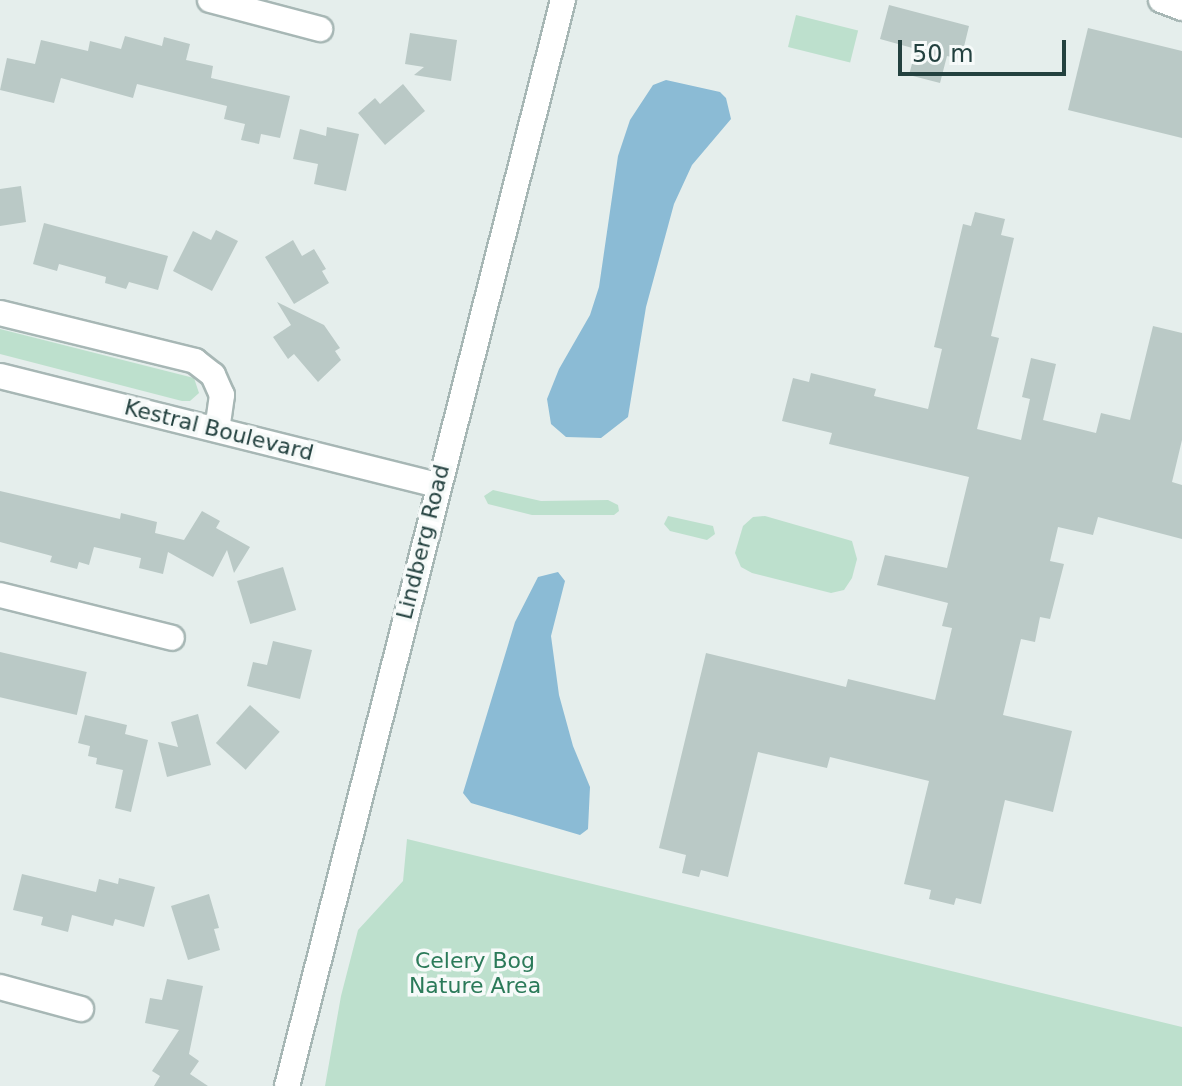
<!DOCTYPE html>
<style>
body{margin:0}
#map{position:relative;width:1182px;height:1086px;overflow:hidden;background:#e5eeec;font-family:"DejaVu Sans",sans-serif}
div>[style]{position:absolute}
.green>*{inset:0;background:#bde0cd;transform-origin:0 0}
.water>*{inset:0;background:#8bbbd5}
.building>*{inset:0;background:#bac9c6;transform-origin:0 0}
.roads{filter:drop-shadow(2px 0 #a7b7b5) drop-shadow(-2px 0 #a7b7b5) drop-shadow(0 2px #a7b7b5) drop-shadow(0 -2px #a7b7b5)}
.street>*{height:24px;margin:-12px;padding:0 12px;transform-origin:12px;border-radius:12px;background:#fff}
.secondary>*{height:24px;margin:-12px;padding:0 12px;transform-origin:12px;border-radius:12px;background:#fff}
span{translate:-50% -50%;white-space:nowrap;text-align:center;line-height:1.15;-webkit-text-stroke:7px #f6faf9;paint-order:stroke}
.street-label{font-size:22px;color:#23413f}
.park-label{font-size:22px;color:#2b7a59}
.scale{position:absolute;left:898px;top:40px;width:168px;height:36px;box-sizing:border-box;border:4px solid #23413f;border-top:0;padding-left:10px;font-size:24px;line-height:28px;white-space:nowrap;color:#23413f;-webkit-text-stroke:6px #f6faf9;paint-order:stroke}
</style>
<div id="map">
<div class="green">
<div style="left:796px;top:15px;width:64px;height:33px;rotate:14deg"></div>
<div style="clip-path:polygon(0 329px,194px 378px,199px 393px,190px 401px,182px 401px,0 354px)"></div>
<div style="clip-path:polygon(493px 490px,541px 501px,608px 500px,618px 505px,619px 511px,614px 515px,532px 515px,488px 504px,484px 496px)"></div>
<div style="clip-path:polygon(668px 516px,713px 526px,715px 534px,707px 540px,670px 531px,664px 524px)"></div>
<div style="clip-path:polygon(765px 516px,852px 541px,857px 559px,852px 578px,844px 590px,831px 593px,752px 573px,741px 567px,735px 553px,743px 526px,753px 517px)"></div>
<div style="clip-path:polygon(407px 839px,1182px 1027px,1182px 1086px,325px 1086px,341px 996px,358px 930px,403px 881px)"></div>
</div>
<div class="water">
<div style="clip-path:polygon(666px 80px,720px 92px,726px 98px,731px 119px,692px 165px,674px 204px,646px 307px,628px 417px,601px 438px,566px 437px,551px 424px,547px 399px,559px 369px,590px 315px,599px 287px,618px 156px,630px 120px,653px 85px)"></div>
<div style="clip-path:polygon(558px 572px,565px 581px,551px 636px,559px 695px,573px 746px,590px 787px,588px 829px,580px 835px,471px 803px,463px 793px,515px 622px,538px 577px)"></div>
</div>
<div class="building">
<div style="clip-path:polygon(889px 5px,969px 26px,961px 59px,947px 56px,940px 83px,909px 75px,916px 49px,880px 39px)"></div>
<div style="clip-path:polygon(1088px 28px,1182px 51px,1182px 138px,1068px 110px)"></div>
<div style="clip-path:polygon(410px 33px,457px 40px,451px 81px,414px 75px,424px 67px,405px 64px)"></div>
<div style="clip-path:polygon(125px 36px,162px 46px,164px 37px,190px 44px,186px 60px,213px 66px,211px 78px,290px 96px,280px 138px,261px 134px,259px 144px,241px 140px,245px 124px,224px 119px,227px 106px,137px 84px,133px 98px,61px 78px,54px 103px,0 90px,7px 58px,35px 64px,41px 40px,88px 51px,90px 41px,121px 49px)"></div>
<div style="clip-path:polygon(403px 84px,425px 111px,385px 145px,358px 113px,375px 98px,380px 104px)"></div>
<div style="clip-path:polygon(327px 127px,359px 134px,346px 191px,314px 184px,318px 164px,293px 159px,300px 129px,326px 136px)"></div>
<div style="clip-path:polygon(21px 186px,26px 222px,0 226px,0 189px)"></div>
<div style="clip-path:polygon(975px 212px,1005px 219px,1001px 235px,1014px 238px,991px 336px,999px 338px,977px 429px,1021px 440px,1030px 399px,1022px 397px,1031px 358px,1056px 364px,1043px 420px,1096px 433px,1101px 413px,1130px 420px,1153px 326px,1182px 333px,1182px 440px,1172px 482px,1182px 485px,1182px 539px,1098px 517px,1093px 535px,1058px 527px,1050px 561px,1064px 564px,1050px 619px,1040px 617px,1035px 642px,1021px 639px,1003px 715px,1072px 731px,1053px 812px,1005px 800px,981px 904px,956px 898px,954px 905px,929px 899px,931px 890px,904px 884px,929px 781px,830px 757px,827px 768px,758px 752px,728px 877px,701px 870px,699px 877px,682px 873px,686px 855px,659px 848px,706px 653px,846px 687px,848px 679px,935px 700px,952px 628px,942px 626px,948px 603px,877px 585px,885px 555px,947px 568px,969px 477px,829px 444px,832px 433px,782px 421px,793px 378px,809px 382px,811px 373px,876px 389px,874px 396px,928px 409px,942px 349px,934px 347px,963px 224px,971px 226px)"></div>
<div style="clip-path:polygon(44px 223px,168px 256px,158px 290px,129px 282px,126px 289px,105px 283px,106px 277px,59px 264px,57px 271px,33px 264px)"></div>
<div style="clip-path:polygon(216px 230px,238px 241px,212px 291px,173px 271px,193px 231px,211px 240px)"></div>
<div style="clip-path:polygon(293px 240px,302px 256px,314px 249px,326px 269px,322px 271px,329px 283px,294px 304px,265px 257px)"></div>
<div style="clip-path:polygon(277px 302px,324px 325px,340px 348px,335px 351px,341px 360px,318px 382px,294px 354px,288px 359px,273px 337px,291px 325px)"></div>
<div style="clip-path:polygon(0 491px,120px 519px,121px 513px,157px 522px,155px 533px,184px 540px,202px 511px,220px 521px,216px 528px,250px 547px,234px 573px,227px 550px,213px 577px,168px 552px,163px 574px,139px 568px,141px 558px,94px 547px,89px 565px,79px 562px,77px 569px,50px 562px,52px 556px,0 542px)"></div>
<div style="left:283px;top:567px;width:45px;height:48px;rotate:73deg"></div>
<div style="clip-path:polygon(273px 641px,312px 650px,300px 699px,247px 686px,253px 662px,267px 665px)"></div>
<div style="left:0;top:652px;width:89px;height:44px;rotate:13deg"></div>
<div style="left:250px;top:705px;width:40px;height:51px;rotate:42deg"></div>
<div style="clip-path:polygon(198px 714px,211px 765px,167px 777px,158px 742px,178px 747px,171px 722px)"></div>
<div style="clip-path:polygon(85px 715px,127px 725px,125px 734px,148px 740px,131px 812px,115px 808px,123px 770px,96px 764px,97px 758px,88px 756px,90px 746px,78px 743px)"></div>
<div style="clip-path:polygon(22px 874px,96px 892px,99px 879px,118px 884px,119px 878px,155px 887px,144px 927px,115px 919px,113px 926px,72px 915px,68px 932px,41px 925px,43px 917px,13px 910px)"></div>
<div style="clip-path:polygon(209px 894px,219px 928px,214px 929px,220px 950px,188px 960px,171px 906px)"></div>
<div style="clip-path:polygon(167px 979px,203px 986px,189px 1054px,199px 1061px,190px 1074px,208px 1086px,154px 1086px,160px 1076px,152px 1071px,179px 1030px,145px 1023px,150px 998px,162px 1000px)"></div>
</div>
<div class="roads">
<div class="street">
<div style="left:210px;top:0;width:114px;rotate:14.8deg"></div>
<div style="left:1161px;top:0;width:22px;rotate:21deg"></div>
<div style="left:0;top:313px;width:201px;rotate:13.8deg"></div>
<div style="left:195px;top:361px;width:23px;rotate:38deg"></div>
<div style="left:213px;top:375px;width:22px;rotate:66deg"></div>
<div style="left:222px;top:395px;width:35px;rotate:98deg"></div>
<div style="left:0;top:376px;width:450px;rotate:14deg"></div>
<div style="left:0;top:595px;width:177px;rotate:14deg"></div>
<div style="left:0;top:987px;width:84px;rotate:15.2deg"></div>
</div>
<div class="secondary">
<div style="left:287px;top:1086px;width:1121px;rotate:-75.74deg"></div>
</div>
</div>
<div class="street-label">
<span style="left:219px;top:430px;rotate:14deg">Kestral Boulevard</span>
<span style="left:423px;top:542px;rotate:-76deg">Lindberg Road</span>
</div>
<div class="park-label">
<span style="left:475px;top:973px">Celery Bog<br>Nature Area</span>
</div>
<div class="scale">50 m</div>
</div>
